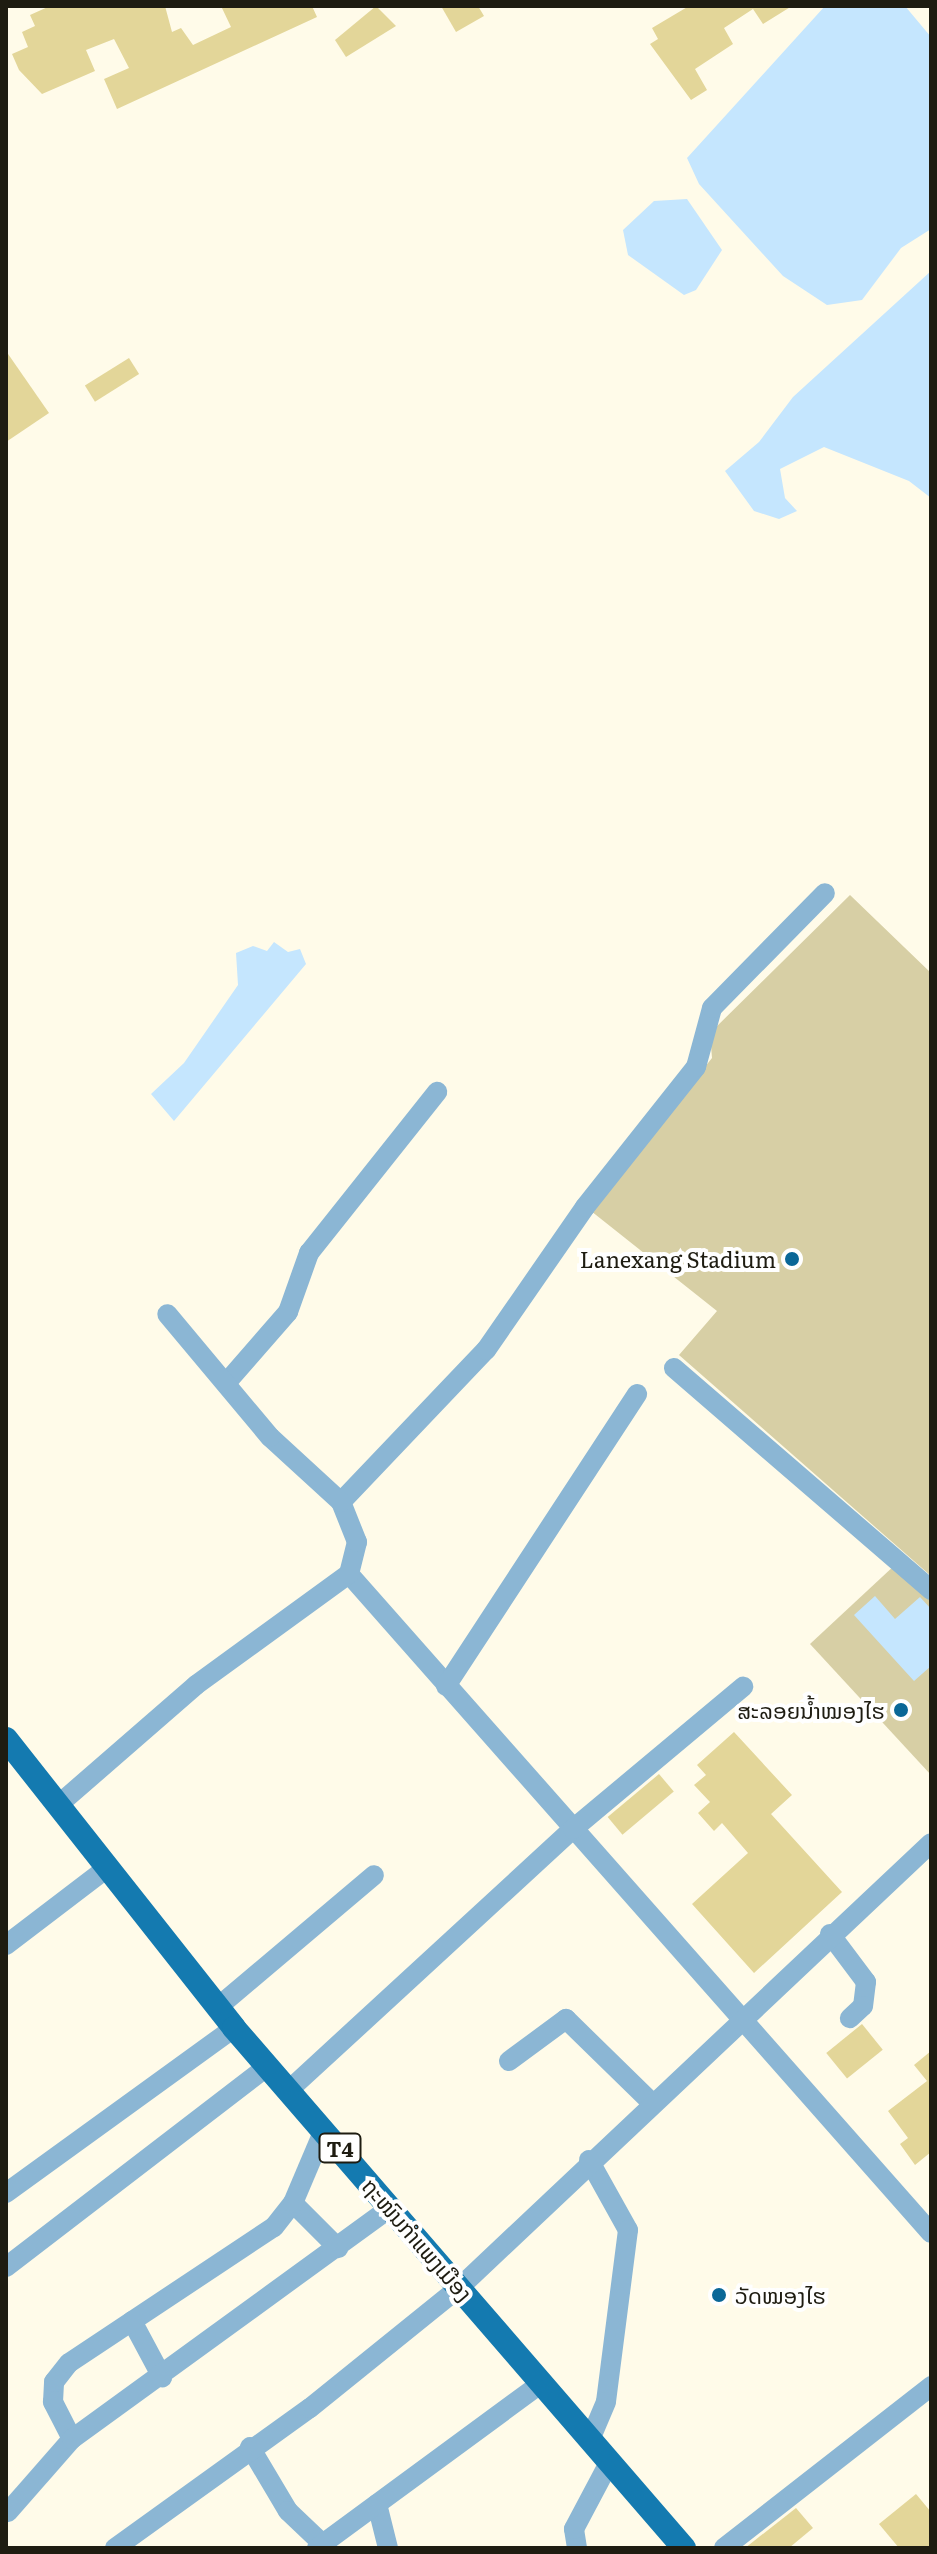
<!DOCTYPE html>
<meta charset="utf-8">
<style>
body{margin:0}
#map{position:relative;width:937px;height:2554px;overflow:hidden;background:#fffbe9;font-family:Literata,"Noto Sans Lao",serif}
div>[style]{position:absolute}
.green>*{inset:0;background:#d7cfa5}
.water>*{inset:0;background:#c5e6fe}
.building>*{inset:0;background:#e3d699;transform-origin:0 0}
.minor>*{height:20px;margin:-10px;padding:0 10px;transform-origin:10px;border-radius:10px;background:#8bb6d4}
.major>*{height:24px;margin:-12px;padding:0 12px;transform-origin:12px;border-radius:12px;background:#147ab0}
.dots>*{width:22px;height:22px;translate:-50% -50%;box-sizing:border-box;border:4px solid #fff;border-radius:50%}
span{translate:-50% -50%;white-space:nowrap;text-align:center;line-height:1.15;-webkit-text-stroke:8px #fff;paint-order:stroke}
.shield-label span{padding:2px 6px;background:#fff;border:2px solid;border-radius:6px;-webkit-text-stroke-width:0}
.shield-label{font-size:20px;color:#1e1c11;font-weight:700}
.poi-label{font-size:22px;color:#1e1c11}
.right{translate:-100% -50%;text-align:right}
.left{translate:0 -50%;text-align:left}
.street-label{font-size:22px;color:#1e1c11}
.frame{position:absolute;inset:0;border:8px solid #1e1c11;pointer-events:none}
</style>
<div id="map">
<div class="green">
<div style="clip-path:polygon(850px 895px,931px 973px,931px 1576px,679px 1355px,717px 1311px,591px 1211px,712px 1058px,710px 1033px)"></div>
<div style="clip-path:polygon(896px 1564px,931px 1595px,931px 1775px,810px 1644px)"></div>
</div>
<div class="water">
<div style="clip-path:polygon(825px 6px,905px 6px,931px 37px,931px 229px,901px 248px,862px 300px,827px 305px,783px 276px,699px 184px,687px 158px)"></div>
<div style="clip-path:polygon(687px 199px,722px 250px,696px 290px,684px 295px,628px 255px,623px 230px,654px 201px)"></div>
<div style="clip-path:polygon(931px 271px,931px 498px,909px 481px,824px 447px,780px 469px,785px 498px,797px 511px,779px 519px,754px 511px,725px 471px,759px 442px,793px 397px)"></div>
<div style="clip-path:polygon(274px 942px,288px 952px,300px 949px,306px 964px,174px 1121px,151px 1094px,184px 1063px,238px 985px,236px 953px,253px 946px,267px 951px)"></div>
<div style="clip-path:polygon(875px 1596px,895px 1619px,920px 1597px,931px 1609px,931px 1666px,914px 1681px,854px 1615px)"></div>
</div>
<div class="building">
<div style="clip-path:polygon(50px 6px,165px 6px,172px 32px,181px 28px,193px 45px,231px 27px,221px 6px,312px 6px,317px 17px,117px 109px,104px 79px,129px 68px,114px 39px,86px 50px,95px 71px,42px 94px,19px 70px,12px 54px,28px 47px,22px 32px,35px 26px,30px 15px)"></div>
<div style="clip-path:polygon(376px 6px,396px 26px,346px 57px,335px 40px)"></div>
<div style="clip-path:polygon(441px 6px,478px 6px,484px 16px,456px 32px)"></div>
<div style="clip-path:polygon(689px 6px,792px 6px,763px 24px,753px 9px,724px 28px,733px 44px,695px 69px,707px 90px,691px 100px,650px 44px,658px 39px,652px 28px)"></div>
<div style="clip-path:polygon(6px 351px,49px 413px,6px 442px)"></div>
<div style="left:129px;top:358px;width:19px;height:52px;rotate:58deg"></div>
<div style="clip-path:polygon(734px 1732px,792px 1795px,771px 1814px,842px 1892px,754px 1973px,692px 1904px,748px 1853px,722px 1823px,714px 1831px,698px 1813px,710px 1802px,694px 1785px,706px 1775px,697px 1765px)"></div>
<div style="left:659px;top:1774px;width:23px;height:67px;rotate:50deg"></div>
<div style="left:862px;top:2024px;width:33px;height:46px;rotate:51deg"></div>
<div style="clip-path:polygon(931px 2051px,931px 2152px,915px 2165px,900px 2144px,908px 2138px,888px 2111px,927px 2081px,914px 2065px)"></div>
<div style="clip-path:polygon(916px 2494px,931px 2512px,931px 2548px,899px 2548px,879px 2524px)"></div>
<div style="clip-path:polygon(796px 2508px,813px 2528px,789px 2548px,745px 2548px)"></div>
</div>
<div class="minor">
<div style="left:674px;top:1368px;width:340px;rotate:40.8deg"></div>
<div style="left:227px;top:1382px;width:93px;rotate:-48.9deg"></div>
<div style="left:288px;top:1312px;width:63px;rotate:-70.4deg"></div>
<div style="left:309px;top:1253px;width:206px;rotate:-51.5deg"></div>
<div style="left:341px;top:1502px;width:210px;rotate:-46.4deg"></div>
<div style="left:486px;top:1350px;width:174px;rotate:-55.3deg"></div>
<div style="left:585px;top:1207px;width:179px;rotate:-51.6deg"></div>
<div style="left:696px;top:1067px;width:61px;rotate:-74.8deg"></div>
<div style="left:712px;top:1008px;width:161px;rotate:-45.5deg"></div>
<div style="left:349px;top:1574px;width:879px;rotate:48.55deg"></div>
<div style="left:446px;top:1686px;width:349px;rotate:-56.8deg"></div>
<div style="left:57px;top:1806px;width:184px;rotate:-41deg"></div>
<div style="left:196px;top:1685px;width:189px;rotate:-36deg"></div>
<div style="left:349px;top:1574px;width:33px;rotate:-76deg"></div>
<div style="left:357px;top:1542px;width:43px;rotate:-111.8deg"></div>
<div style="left:341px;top:1502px;width:96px;rotate:-137.5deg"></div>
<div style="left:270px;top:1437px;width:160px;rotate:-129.9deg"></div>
<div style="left:830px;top:1934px;width:60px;rotate:53.1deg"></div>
<div style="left:866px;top:1982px;width:24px;rotate:97deg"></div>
<div style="left:863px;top:2006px;width:18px;rotate:137deg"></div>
<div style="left:6px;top:1945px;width:127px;rotate:-37.3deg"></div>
<div style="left:218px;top:2007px;width:204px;rotate:-40.2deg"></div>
<div style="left:509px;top:2061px;width:71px;rotate:-36.4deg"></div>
<div style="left:566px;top:2019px;width:120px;rotate:44.3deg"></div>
<div style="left:289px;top:2090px;width:386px;rotate:-42.6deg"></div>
<div style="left:573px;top:1829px;width:222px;rotate:-39.9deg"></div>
<div style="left:589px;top:2160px;width:80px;rotate:60.9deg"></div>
<div style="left:628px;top:2230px;width:173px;rotate:97.3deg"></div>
<div style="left:606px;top:2402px;width:38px;rotate:113deg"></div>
<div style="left:6px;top:2193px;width:281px;rotate:-35.9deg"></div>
<div style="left:293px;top:2203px;width:64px;rotate:45deg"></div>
<div style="left:6px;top:2267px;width:330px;rotate:-37.5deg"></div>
<div style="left:132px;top:2321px;width:64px;rotate:61.8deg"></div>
<div style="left:72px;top:2439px;width:42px;rotate:-117.2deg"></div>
<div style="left:53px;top:2402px;width:20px;rotate:-87deg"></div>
<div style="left:54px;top:2382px;width:24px;rotate:-52deg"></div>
<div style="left:69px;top:2363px;width:246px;rotate:-33.6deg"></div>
<div style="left:274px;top:2227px;width:31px;rotate:-52deg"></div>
<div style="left:293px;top:2203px;width:79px;rotate:-67deg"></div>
<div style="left:250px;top:2447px;width:74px;rotate:59.3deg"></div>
<div style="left:288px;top:2511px;width:54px;rotate:43.5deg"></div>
<div style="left:377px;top:2504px;width:45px;rotate:76deg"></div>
<div style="left:8px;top:2512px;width:97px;rotate:-48.8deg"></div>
<div style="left:72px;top:2439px;width:394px;rotate:-36deg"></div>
<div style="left:115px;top:2548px;width:240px;rotate:-35.7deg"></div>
<div style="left:310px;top:2408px;width:193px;rotate:-38.9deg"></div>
<div style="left:460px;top:2287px;width:647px;rotate:-43.31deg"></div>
<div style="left:317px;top:2548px;width:280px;rotate:-36.3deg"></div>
<div style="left:577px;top:2548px;width:19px;rotate:-99deg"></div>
<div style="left:574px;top:2529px;width:77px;rotate:-62.1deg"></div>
<div style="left:724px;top:2548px;width:263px;rotate:-38deg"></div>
</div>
<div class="major">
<div style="left:6px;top:1739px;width:368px;rotate:51.7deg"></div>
<div style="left:234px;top:2028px;width:688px;rotate:49.13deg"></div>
</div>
<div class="dots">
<div style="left:792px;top:1259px;background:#0a6797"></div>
<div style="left:901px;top:1710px;background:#0a6797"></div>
<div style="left:719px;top:2295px;background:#0a6797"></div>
</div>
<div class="shield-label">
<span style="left:340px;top:2148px">T4</span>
</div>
<div class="poi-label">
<span class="right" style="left:776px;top:1259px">Lanexang Stadium</span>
<span class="right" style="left:885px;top:1710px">ສະລອຍນ້ຳໝອງໄຮ</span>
<span class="left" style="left:735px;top:2295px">ວັດໝອງໄຮ</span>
</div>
<div class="street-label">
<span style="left:418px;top:2239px;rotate:49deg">ຖະໜົນກຳແພງເມືອງ</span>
</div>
<div class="frame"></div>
</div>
